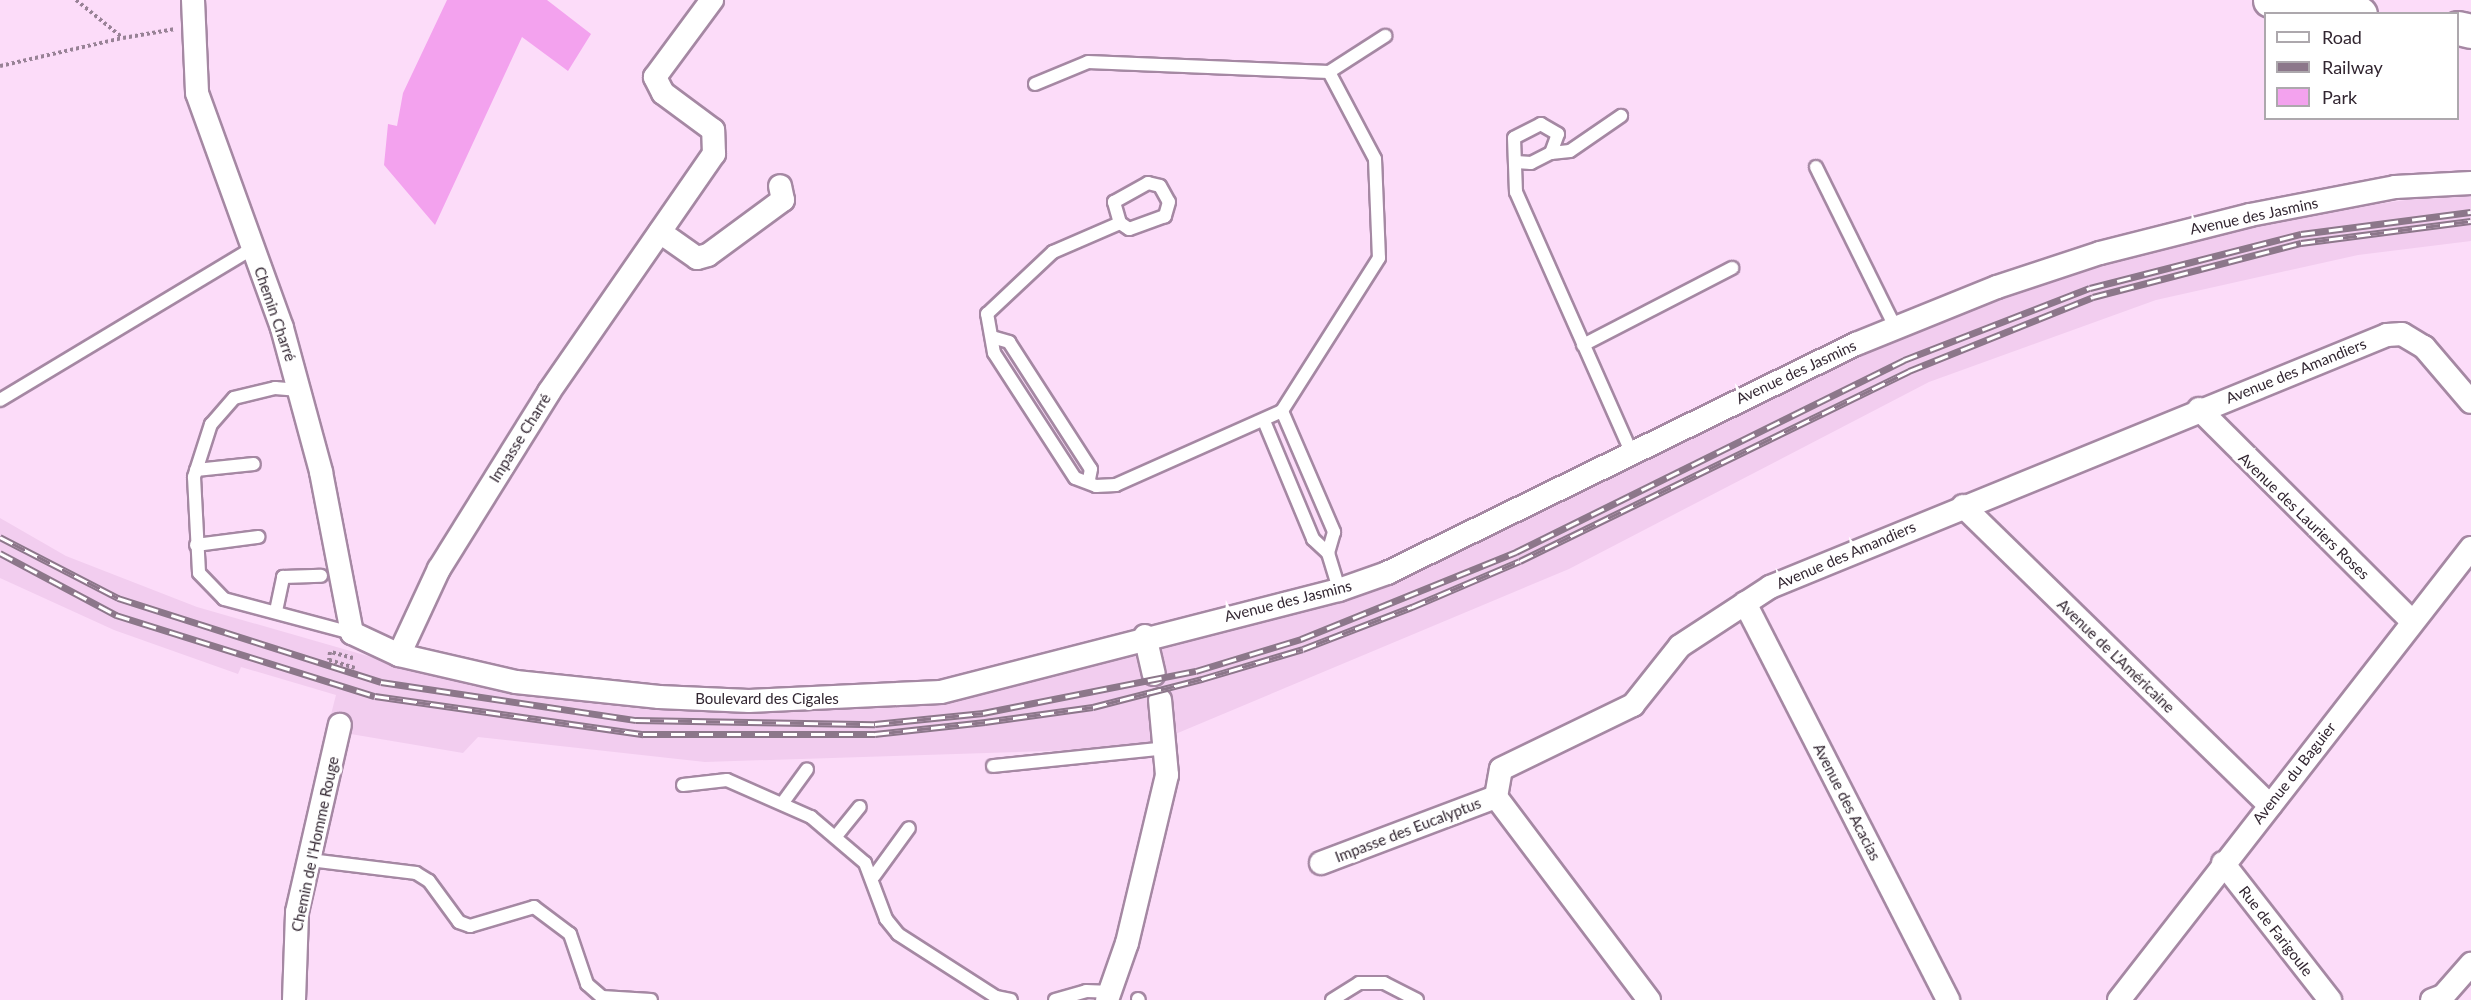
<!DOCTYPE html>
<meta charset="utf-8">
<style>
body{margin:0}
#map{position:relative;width:2471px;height:1000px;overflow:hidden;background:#fcdcf9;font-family:Lato,sans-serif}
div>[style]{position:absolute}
.built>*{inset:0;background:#f2cdef}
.green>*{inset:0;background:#f3a2ee}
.path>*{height:4px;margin-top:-2px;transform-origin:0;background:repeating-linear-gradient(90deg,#988296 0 3px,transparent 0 6px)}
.roads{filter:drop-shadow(2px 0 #a588a3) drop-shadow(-2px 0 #a588a3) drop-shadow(0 2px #a588a3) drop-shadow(0 -2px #a588a3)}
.service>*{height:12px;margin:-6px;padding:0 6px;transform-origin:6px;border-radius:6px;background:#fff}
.minor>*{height:22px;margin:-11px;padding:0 11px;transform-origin:11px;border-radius:11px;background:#fff}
.motorway>*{height:33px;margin:-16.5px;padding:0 16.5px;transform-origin:16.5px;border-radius:16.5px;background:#fff}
.rail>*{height:7px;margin-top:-3.5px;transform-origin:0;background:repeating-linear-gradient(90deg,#fff 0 14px,#8c778a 0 28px);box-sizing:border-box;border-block:2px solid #8c778a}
span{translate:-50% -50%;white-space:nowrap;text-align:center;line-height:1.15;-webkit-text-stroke:6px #fff;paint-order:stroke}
.street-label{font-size:15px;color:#322631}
.legend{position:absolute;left:2264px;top:12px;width:195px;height:108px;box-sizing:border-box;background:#fff;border:2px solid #ada8ad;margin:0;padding:8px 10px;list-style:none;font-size:18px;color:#322631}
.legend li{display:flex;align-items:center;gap:12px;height:30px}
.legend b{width:30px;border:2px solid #ada8ad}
</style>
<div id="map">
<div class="built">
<div style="clip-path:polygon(2471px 191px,2471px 241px,2358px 255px,2156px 300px,1929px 382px,1569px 569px,1142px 748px,705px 762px,478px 737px,463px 753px,327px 730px,336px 695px,241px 667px,238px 674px,114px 630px,0 578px,0 518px,66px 556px,197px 607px,472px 686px,749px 710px,874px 707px,1007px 689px,1130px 653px,1534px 514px,1938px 319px,2130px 253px,2277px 218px)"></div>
</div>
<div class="green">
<div style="clip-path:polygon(447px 0,547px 0,591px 34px,568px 71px,522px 37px,435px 225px,384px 165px,388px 124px,397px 126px,403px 93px)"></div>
</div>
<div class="path">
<div style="left:76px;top:0;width:60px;rotate:39deg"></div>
<div style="left:123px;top:38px;width:53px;rotate:-9.8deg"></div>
<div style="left:0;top:66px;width:125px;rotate:-12.9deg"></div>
<div style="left:353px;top:658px;width:24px;rotate:-165deg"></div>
<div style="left:330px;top:652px;width:8px;rotate:97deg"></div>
<div style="left:329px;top:660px;width:27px;rotate:17deg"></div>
</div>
<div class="roads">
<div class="service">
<div style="left:1329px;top:72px;width:67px;rotate:-32.7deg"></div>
<div style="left:1035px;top:84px;width:57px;rotate:-22.5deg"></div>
<div style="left:1088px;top:62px;width:241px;rotate:2.4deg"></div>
<div style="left:1329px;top:72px;width:98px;rotate:62.1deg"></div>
<div style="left:1375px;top:159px;width:99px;rotate:87.7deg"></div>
<div style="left:1379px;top:258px;width:181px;rotate:122.4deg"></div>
<div style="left:1282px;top:411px;width:182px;rotate:156deg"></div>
<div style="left:1116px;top:485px;width:20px;rotate:177deg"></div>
<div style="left:1096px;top:486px;width:22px;rotate:-159deg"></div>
<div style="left:1075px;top:478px;width:149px;rotate:-122.9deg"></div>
<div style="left:994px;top:353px;width:40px;rotate:-100deg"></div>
<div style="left:987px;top:314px;width:91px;rotate:-43.2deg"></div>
<div style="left:1053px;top:252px;width:73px;rotate:-23.4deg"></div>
<div style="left:1551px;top:153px;width:19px;rotate:-6deg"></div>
<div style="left:1570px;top:151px;width:62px;rotate:-34.5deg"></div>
<div style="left:1516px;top:162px;width:15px;rotate:4deg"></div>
<div style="left:1531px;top:163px;width:22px;rotate:-27deg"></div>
<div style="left:1551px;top:153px;width:20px;rotate:-70deg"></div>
<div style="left:1558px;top:134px;width:20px;rotate:-150deg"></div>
<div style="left:1541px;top:124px;width:30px;rotate:153deg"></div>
<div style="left:1514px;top:138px;width:54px;rotate:87.9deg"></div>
<div style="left:1516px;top:192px;width:284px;rotate:66.1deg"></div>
<div style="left:1816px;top:167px;width:178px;rotate:63.7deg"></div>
<div style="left:1148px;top:183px;width:12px;rotate:14deg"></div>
<div style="left:1160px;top:186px;width:18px;rotate:61deg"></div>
<div style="left:1169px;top:202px;width:15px;rotate:106deg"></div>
<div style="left:1165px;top:216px;width:38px;rotate:160deg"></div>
<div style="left:1129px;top:229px;width:11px;rotate:-146deg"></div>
<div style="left:1120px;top:223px;width:22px;rotate:-106deg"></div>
<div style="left:1114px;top:202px;width:39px;rotate:-29deg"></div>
<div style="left:992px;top:337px;width:18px;rotate:16deg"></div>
<div style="left:1009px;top:342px;width:151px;rotate:57.2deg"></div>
<div style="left:1091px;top:469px;width:10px;rotate:101deg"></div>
<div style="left:1583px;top:345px;width:168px;rotate:-27.3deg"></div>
<div style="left:299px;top:390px;width:24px;rotate:-175deg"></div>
<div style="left:275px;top:388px;width:42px;rotate:166.3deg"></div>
<div style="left:234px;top:398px;width:35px;rotate:131deg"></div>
<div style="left:211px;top:424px;width:56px;rotate:107.8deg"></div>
<div style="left:194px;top:477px;width:96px;rotate:87deg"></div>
<div style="left:199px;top:573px;width:36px;rotate:46deg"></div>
<div style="left:224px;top:599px;width:132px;rotate:14.9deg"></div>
<div style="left:0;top:400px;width:293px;rotate:-31deg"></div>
<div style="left:1282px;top:411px;width:132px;rotate:66.7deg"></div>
<div style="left:1334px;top:532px;width:22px;rotate:106deg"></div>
<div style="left:1264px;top:421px;width:128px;rotate:67.4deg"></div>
<div style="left:1313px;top:539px;width:21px;rotate:43deg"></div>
<div style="left:1328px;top:553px;width:39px;rotate:73deg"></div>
<div style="left:196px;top:470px;width:58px;rotate:-5.9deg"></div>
<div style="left:196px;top:545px;width:63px;rotate:-7.4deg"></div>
<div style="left:276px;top:611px;width:35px;rotate:-78deg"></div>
<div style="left:283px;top:577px;width:38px;rotate:-2deg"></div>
<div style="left:993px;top:766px;width:174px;rotate:-5.9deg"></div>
<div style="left:683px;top:785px;width:44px;rotate:-6.5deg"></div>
<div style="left:727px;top:780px;width:92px;rotate:23.8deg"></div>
<div style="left:811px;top:817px;width:71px;rotate:40.4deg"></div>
<div style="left:865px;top:863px;width:60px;rotate:69.4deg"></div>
<div style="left:886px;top:919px;width:19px;rotate:51deg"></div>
<div style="left:898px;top:934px;width:117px;rotate:32.7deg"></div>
<div style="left:996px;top:997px;width:15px;rotate:11deg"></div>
<div style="left:784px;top:801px;width:39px;rotate:-54deg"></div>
<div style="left:837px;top:835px;width:36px;rotate:-51deg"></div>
<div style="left:310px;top:860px;width:107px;rotate:7deg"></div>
<div style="left:416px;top:873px;width:15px;rotate:32deg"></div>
<div style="left:429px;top:881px;width:51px;rotate:53.8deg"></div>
<div style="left:459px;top:922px;width:12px;rotate:20deg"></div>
<div style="left:470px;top:926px;width:67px;rotate:-16.5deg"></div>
<div style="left:534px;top:907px;width:45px;rotate:36.9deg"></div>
<div style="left:570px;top:934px;width:53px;rotate:71.2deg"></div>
<div style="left:587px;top:984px;width:20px;rotate:41deg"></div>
<div style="left:602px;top:997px;width:49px;rotate:3.5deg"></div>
<div style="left:874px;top:876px;width:59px;rotate:-53.9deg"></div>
<div style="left:1138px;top:999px;width:1px;rotate:45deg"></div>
<div style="left:1055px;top:1000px;width:32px;rotate:-16deg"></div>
<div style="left:1086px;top:991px;width:25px;rotate:2deg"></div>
<div style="left:1332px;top:1000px;width:32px;rotate:-32deg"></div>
<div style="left:1359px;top:983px;width:25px"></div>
<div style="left:1384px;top:983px;width:37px;rotate:27deg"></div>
</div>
<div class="minor">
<div style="left:193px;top:0;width:93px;rotate:87.5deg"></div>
<div style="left:197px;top:93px;width:250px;rotate:70.1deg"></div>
<div style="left:282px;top:328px;width:149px;rotate:74.8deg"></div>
<div style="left:321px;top:472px;width:164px;rotate:79.1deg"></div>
<div style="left:352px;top:633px;width:52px;rotate:25.1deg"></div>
<div style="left:399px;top:655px;width:120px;rotate:13deg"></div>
<div style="left:516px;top:682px;width:144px;rotate:6deg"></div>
<div style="left:659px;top:697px;width:90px;rotate:2.5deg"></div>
<div style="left:749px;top:701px;width:192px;rotate:-2.7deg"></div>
<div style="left:941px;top:692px;width:411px;rotate:-14.4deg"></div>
<div style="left:1339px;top:590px;width:51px;rotate:-19.5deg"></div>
<div style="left:1387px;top:573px;width:522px;rotate:-26.03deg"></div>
<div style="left:1856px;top:344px;width:152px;rotate:-22deg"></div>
<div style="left:1997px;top:287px;width:108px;rotate:-18.3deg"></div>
<div style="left:2100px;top:253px;width:155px;rotate:-14.2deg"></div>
<div style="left:2250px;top:215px;width:148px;rotate:-10.9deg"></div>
<div style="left:2395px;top:187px;width:76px;rotate:-3deg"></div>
<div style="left:660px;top:232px;width:45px;rotate:35.1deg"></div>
<div style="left:697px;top:258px;width:11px;rotate:-15deg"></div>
<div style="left:708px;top:255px;width:93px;rotate:-36.3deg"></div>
<div style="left:783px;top:200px;width:14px;rotate:-102deg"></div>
<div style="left:2199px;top:409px;width:301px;rotate:44.9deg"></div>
<div style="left:1963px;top:506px;width:429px;rotate:44.3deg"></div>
<div style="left:1745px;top:603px;width:446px;rotate:62.9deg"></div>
<div style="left:1145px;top:636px;width:39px;rotate:77deg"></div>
<div style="left:399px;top:655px;width:95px;rotate:-65.1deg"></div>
<div style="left:439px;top:569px;width:208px;rotate:-58.1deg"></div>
<div style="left:549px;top:392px;width:290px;rotate:-55.3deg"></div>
<div style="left:714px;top:154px;width:24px;rotate:-92deg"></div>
<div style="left:713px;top:130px;width:62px;rotate:-143.5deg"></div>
<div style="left:663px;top:93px;width:18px;rotate:-117deg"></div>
<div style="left:655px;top:77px;width:96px;rotate:-53.5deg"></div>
<div style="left:1321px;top:863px;width:187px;rotate:-20.7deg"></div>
<div style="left:2223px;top:863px;width:174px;rotate:52deg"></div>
<div style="left:294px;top:1000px;width:88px;rotate:-88deg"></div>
<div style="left:297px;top:912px;width:192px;rotate:-77.1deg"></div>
<div style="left:1107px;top:1000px;width:60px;rotate:-70.7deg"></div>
<div style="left:1127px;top:943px;width:173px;rotate:-76.6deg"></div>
<div style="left:1167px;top:775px;width:75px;rotate:-95.3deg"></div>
<div style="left:1649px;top:1000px;width:254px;rotate:-127deg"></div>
<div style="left:1496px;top:797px;width:28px;rotate:-80deg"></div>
<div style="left:1501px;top:769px;width:147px;rotate:-25.9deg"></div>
<div style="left:1633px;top:705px;width:75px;rotate:-51.5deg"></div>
<div style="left:1680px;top:646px;width:108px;rotate:-33.2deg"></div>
<div style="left:1770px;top:587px;width:666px;rotate:-22.22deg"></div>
<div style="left:2387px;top:335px;width:15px;rotate:-4deg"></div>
<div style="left:2402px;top:334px;width:26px;rotate:31deg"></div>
<div style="left:2424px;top:347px;width:72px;rotate:49.5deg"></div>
<div style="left:2119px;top:1000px;width:573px;rotate:-52.09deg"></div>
<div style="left:2432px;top:1000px;width:12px;rotate:-20deg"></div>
<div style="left:2443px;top:996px;width:43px;rotate:-48.8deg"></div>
</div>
<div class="motorway">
<div style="left:2270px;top:0;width:91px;rotate:8.8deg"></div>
<div style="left:2458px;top:28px;width:13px;rotate:13deg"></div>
</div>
</div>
<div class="rail">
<div style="left:0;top:537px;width:133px;rotate:27.3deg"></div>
<div style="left:118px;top:598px;width:276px;rotate:17.7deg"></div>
<div style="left:381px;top:682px;width:258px;rotate:8.5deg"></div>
<div style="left:636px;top:720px;width:239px;rotate:1deg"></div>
<div style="left:875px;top:724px;width:109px;rotate:-5.8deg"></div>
<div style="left:983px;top:713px;width:217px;rotate:-11.2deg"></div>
<div style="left:1196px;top:671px;width:110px;rotate:-16.9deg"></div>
<div style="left:1301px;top:639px;width:232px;rotate:-22deg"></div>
<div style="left:1516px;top:552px;width:433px;rotate:-26.3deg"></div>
<div style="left:1904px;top:360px;width:199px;rotate:-21.2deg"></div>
<div style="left:2090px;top:288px;width:218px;rotate:-14.4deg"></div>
<div style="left:2301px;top:234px;width:171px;rotate:-7.4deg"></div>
<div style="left:0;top:553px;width:132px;rotate:28.1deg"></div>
<div style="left:116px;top:615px;width:271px;rotate:17.4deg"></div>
<div style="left:375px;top:696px;width:271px;rotate:8.1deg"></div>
<div style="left:643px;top:734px;width:232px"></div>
<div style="left:875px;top:734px;width:111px;rotate:-6.2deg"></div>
<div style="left:985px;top:722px;width:109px;rotate:-7.9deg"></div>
<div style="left:1093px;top:707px;width:113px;rotate:-14.4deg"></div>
<div style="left:1202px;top:679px;width:105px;rotate:-16.5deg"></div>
<div style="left:1303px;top:649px;width:117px;rotate:-21.1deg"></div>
<div style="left:1412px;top:607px;width:117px;rotate:-23.1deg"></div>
<div style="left:1520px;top:561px;width:433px;rotate:-26deg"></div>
<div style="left:1909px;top:371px;width:198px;rotate:-21.9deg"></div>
<div style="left:2093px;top:297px;width:215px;rotate:-14.6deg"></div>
<div style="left:2301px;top:243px;width:171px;rotate:-7.4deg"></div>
</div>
<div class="street-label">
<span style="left:2254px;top:216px;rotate:-12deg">Avenue des Jasmins</span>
<span style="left:275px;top:314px;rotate:71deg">Chemin Charré</span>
<span style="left:2296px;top:371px;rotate:-22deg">Avenue des Amandiers</span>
<span style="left:1796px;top:372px;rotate:-25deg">Avenue des Jasmins</span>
<span style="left:520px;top:438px;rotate:-58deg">Impasse Charré</span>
<span style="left:2304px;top:516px;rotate:44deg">Avenue des Lauriers Roses</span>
<span style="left:1846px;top:555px;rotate:-23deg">Avenue des Amandiers</span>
<span style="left:1288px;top:601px;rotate:-14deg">Avenue des Jasmins</span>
<span style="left:2116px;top:656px;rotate:44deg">Avenue de L'Américaine</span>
<span style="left:767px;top:699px">Boulevard des Cigales</span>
<span style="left:2294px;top:773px;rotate:-52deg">Avenue du Baguier</span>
<span style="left:1847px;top:802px;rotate:63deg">Avenue des Acacias</span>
<span style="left:1408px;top:830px;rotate:-21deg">Impasse des Eucalyptus</span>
<span style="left:315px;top:844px;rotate:-78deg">Chemin de l'Homme Rouge</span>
<span style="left:2276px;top:931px;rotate:52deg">Rue de Farigoule</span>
</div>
<ul class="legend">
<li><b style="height:8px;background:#fff"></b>Road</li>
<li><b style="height:8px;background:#8c778a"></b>Railway</li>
<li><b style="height:16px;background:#f3a2ee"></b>Park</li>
</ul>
</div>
